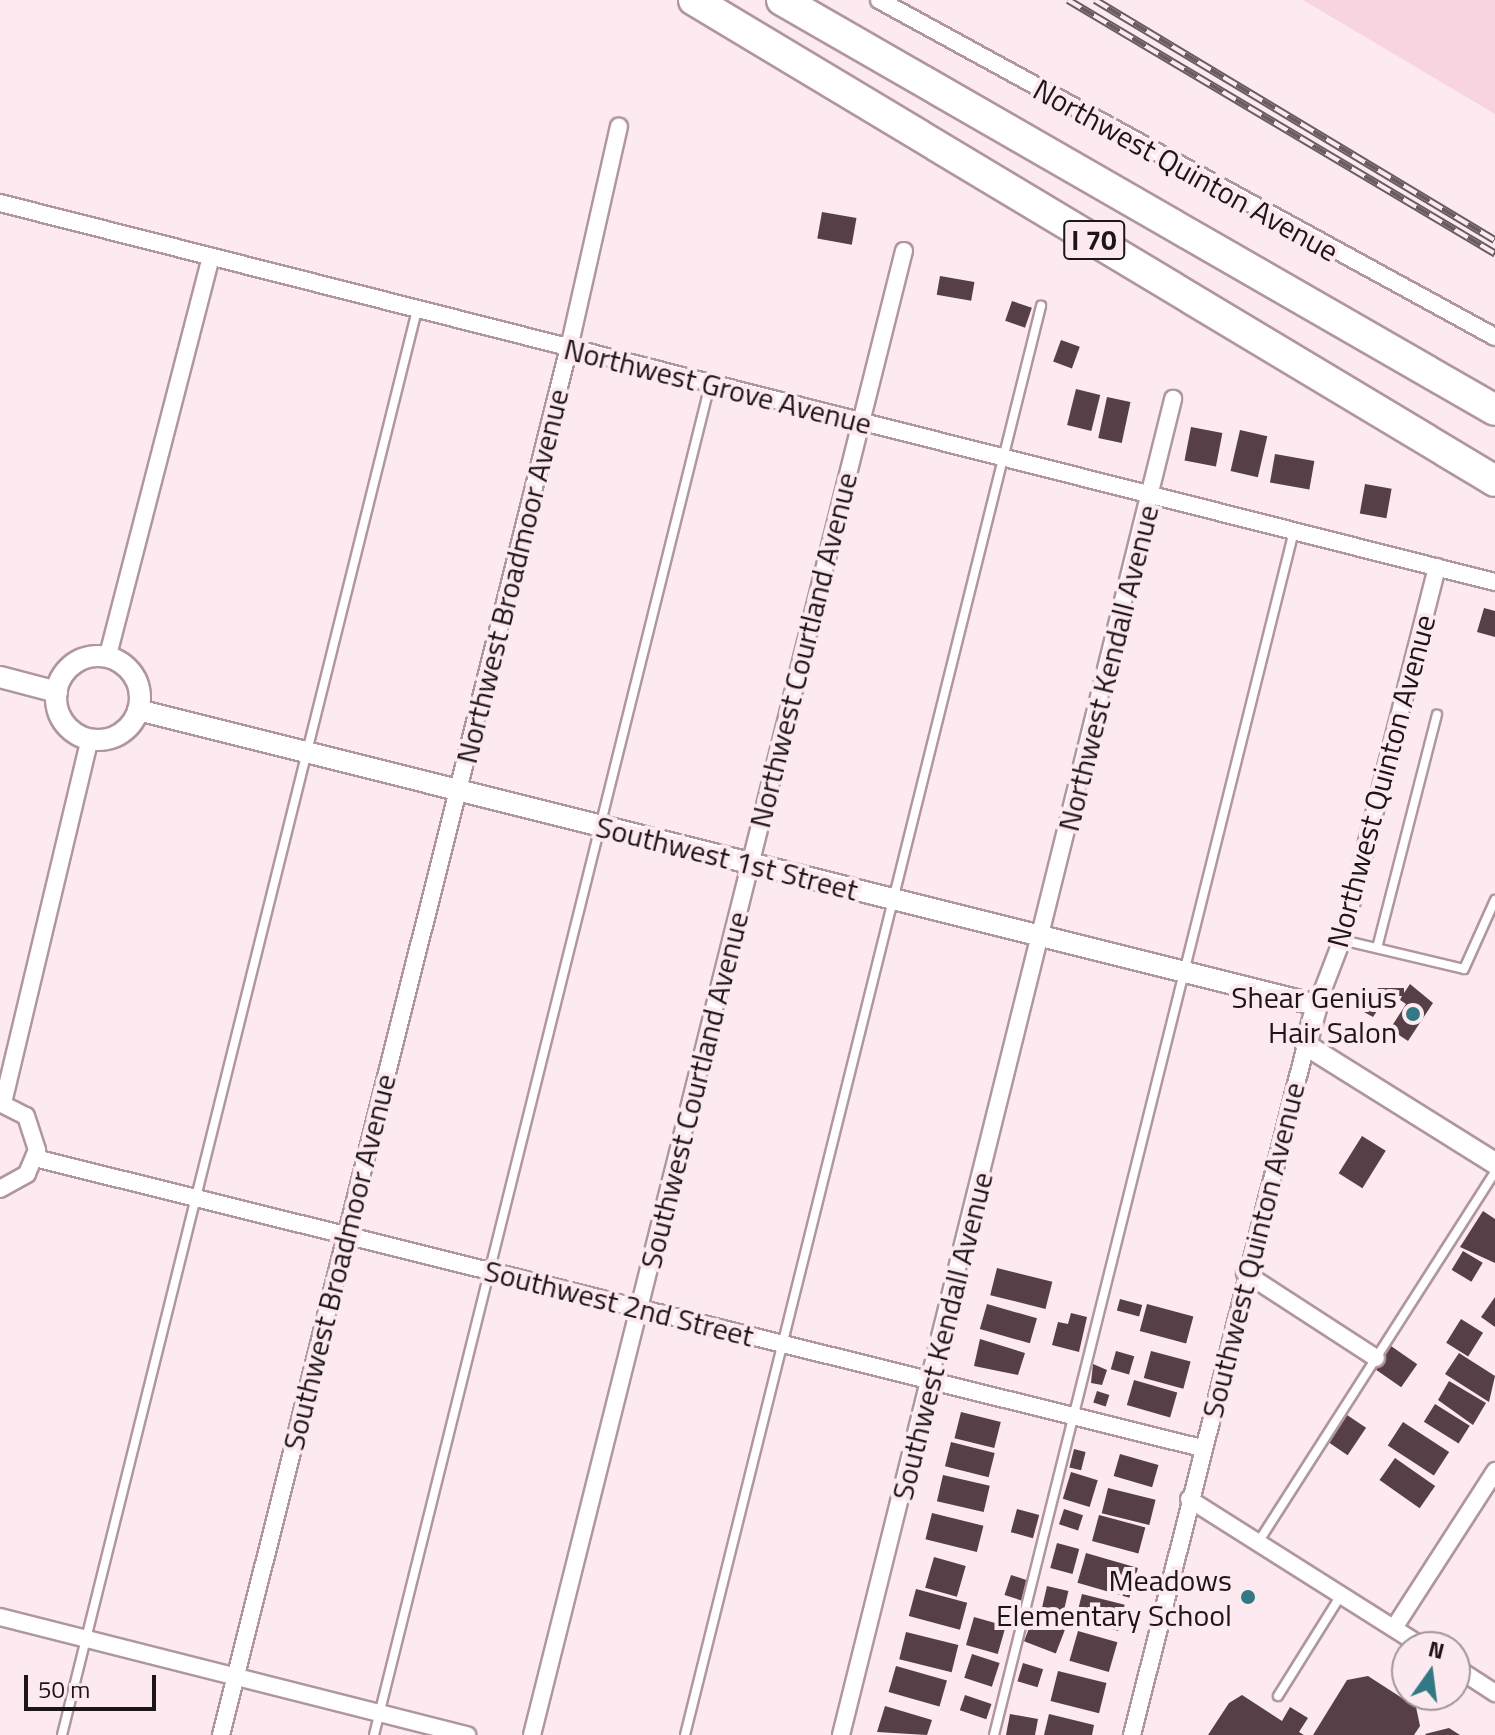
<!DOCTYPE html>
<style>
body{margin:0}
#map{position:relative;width:1495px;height:1735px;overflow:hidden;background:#fceaf0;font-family:"Titillium Web",sans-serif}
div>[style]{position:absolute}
.green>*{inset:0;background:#f8d3e0}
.building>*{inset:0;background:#563f47;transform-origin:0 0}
.roads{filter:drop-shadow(2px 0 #b0969f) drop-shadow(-2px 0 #b0969f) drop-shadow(0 2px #b0969f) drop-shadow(0 -2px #b0969f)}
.service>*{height:8px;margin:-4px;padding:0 4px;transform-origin:4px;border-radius:4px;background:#fff}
.minor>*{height:16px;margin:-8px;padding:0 8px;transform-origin:8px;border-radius:8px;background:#fff}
.tertiary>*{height:20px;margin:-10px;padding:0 10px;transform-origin:10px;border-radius:10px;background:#fff}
.tertiary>.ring{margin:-10px;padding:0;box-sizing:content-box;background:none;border:20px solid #fff;border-radius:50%}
.motorway>*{height:30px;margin:-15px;padding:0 15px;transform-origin:15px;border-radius:15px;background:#fff}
.rail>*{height:8px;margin-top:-4px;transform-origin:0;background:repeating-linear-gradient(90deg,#fceaf0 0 15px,#695d61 0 30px);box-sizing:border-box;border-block:2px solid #695d61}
.dots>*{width:22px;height:22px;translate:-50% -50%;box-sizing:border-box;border:4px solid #fceaf0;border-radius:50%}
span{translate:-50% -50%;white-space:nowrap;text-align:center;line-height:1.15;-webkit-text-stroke:8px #fceaf0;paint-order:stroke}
.shield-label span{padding:2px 6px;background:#fceaf0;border:2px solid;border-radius:6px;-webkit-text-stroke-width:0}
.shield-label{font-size:28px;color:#1e1518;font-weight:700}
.street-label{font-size:30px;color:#1e1518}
.poi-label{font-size:30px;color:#1e1518}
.right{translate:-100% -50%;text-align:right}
.north{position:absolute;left:1391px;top:1631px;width:80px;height:80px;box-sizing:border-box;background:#fceaf0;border:2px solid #a3959a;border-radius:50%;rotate:14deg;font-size:22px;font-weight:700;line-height:32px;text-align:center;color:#1e1518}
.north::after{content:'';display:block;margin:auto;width:28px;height:36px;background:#337985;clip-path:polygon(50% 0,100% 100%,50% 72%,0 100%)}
.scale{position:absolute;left:24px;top:1675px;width:132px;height:36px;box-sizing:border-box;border:4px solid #1e1518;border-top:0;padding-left:10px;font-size:24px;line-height:28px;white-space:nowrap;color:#1e1518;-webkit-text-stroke:6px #fceaf0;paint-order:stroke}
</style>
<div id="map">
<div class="green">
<div style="clip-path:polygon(1303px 0,1495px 0,1495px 114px)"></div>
</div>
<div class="building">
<div style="left:822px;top:212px;width:35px;height:27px;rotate:10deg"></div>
<div style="left:940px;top:276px;width:35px;height:19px;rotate:10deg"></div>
<div style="left:1012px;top:301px;width:21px;height:21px;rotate:19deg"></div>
<div style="left:1061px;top:340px;width:20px;height:23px;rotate:20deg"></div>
<div style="left:1076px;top:389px;width:25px;height:37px;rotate:14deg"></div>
<div style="left:1107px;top:397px;width:24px;height:42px;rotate:12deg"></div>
<div style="left:1191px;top:427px;width:32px;height:34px;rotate:11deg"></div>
<div style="left:1240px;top:430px;width:28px;height:42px;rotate:13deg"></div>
<div style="left:1275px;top:454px;width:40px;height:29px;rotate:10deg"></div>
<div style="left:1365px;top:484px;width:27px;height:30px;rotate:10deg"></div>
<div style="clip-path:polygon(1484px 608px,1495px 611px,1495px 637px,1477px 632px)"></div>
<div style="clip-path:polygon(1410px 984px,1433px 1003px,1408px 1041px,1390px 1029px,1406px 1004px,1400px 1000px,1402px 996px,1381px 996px,1385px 999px,1373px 1017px,1364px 1012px,1378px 988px,1404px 988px,1404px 993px)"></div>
<div style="left:1362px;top:1136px;width:28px;height:44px;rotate:32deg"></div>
<div style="clip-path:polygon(1483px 1211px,1495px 1219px,1495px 1263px,1460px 1247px)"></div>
<div style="left:1463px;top:1251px;width:23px;height:22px;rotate:31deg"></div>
<div style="left:997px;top:1268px;width:57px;height:28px;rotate:14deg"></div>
<div style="clip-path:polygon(1495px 1297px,1495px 1327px,1481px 1317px)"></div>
<div style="left:1120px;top:1299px;width:23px;height:12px;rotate:15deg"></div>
<div style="left:987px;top:1304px;width:52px;height:26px;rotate:16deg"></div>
<div style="left:1147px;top:1304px;width:48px;height:28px;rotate:15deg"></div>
<div style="clip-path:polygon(1071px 1313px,1087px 1317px,1079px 1352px,1052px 1345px,1058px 1322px,1068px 1324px)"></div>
<div style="left:1461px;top:1319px;width:26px;height:28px;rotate:32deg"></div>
<div style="clip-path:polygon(980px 1339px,1025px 1353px,1018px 1375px,974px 1366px)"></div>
<div style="left:1391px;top:1346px;width:32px;height:28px;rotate:35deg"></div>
<div style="left:1116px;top:1351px;width:19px;height:19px;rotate:16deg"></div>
<div style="left:1151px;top:1351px;width:41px;height:28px;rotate:15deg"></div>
<div style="clip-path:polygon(1459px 1353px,1495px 1376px,1489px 1402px,1445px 1374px)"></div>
<div style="clip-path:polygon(1093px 1364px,1107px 1370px,1102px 1385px,1091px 1383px)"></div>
<div style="left:1134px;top:1380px;width:45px;height:26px;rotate:16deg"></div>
<div style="clip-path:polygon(1449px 1381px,1486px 1403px,1473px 1425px,1438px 1400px)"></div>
<div style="left:1097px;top:1391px;width:13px;height:12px;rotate:18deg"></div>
<div style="left:1435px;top:1404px;width:41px;height:21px;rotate:32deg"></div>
<div style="left:961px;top:1412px;width:41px;height:27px;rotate:14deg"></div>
<div style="left:1347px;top:1415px;width:23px;height:33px;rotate:34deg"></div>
<div style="left:1403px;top:1422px;width:55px;height:28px;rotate:33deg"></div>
<div style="left:951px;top:1442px;width:45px;height:25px;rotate:14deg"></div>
<div style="left:1074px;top:1449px;width:12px;height:19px;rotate:14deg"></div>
<div style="left:1120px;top:1454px;width:40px;height:23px;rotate:16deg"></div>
<div style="left:1395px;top:1458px;width:49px;height:27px;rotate:35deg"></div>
<div style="left:1071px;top:1472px;width:28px;height:28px;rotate:17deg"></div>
<div style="left:943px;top:1475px;width:48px;height:27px;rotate:13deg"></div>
<div style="left:1108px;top:1488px;width:49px;height:26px;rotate:14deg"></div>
<div style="left:1017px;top:1509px;width:23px;height:24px;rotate:15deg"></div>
<div style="left:1064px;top:1509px;width:20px;height:16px;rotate:18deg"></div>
<div style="left:932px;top:1513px;width:53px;height:27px;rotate:14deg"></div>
<div style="left:1099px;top:1515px;width:48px;height:27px;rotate:15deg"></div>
<div style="left:1057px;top:1543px;width:23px;height:26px;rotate:15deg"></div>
<div style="left:1086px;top:1553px;width:54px;height:31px;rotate:16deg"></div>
<div style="left:934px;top:1557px;width:33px;height:32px;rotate:16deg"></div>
<div style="left:1011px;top:1575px;width:20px;height:21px;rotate:18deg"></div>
<div style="left:1047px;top:1586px;width:22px;height:24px;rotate:13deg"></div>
<div style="left:916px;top:1589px;width:53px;height:28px;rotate:15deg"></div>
<div style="left:1082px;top:1594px;width:44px;height:27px;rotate:14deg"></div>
<div style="left:974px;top:1617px;width:33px;height:29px;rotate:16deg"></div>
<div style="left:1033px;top:1618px;width:34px;height:25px;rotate:21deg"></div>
<div style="left:1078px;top:1631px;width:41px;height:31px;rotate:16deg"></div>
<div style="left:906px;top:1632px;width:54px;height:28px;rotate:14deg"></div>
<div style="left:972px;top:1654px;width:29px;height:25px;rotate:18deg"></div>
<div style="left:1023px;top:1663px;width:21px;height:19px;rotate:17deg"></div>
<div style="left:896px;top:1666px;width:53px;height:27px;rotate:16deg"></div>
<div style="left:1058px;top:1671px;width:50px;height:31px;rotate:14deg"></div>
<div style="clip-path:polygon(1368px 1676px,1416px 1707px,1420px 1726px,1414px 1735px,1313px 1735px,1347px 1680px)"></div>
<div style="left:965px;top:1695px;width:28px;height:16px;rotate:19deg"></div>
<div style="clip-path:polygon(1242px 1695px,1282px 1721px,1290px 1707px,1308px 1718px,1299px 1732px,1304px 1735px,1208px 1735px,1229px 1703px)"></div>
<div style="clip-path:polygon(885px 1706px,932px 1720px,927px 1735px,877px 1732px)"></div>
<div style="clip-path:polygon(1010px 1714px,1038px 1719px,1035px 1735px,1006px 1735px)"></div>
<div style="clip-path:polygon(1049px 1714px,1094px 1725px,1092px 1735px,1044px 1735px)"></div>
<div style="clip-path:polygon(1449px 1728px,1460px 1735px,1426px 1735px,1425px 1734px)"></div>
</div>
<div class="roads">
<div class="service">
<div style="left:1342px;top:940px;width:125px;rotate:13.4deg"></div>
<div style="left:1464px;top:969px;width:76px;rotate:-65.8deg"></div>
<div style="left:1377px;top:948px;width:241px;rotate:-75.6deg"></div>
<div style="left:1259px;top:1541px;width:438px;rotate:-57.4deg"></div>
<div style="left:1278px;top:1696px;width:119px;rotate:-58deg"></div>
<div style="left:62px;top:1735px;width:1469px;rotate:-76.01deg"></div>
<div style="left:374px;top:1735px;width:1392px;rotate:-76.03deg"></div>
<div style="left:685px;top:1735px;width:1473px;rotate:-76.01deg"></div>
<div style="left:994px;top:1735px;width:1241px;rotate:-76.01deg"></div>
</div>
<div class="minor">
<div style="left:879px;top:0;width:702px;rotate:28.68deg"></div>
<div style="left:0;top:203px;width:1542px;rotate:14.23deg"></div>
<div style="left:108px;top:655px;width:410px;rotate:-75.5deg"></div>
<div style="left:1317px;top:1005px;width:70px;rotate:-69deg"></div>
<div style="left:1342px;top:940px;width:385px;rotate:-75.7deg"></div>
<div style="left:0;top:1103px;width:29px;rotate:27deg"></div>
<div style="left:26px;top:1116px;width:36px;rotate:72deg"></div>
<div style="left:37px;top:1150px;width:26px;rotate:113deg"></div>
<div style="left:27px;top:1174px;width:31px;rotate:151deg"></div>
<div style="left:3px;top:1103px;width:372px;rotate:-76.6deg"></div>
<div style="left:35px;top:1158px;width:1202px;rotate:13.96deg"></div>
<div style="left:1245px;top:1273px;width:156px;rotate:33deg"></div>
<div style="left:1189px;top:1499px;width:277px;rotate:32.3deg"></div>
<div style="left:0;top:1617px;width:482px;rotate:14.2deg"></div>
<div style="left:1394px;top:1628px;width:187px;rotate:-57.2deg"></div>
<div style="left:1455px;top:1667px;width:48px;rotate:33deg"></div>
<div style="left:221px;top:1735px;width:1430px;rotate:-75.92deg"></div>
<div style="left:569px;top:348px;width:227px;rotate:-77.3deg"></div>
<div style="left:532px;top:1735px;width:1530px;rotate:-75.93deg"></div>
<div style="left:841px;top:1735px;width:1377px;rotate:-76.04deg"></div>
<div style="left:1132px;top:1735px;width:712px;rotate:-75.85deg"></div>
</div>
<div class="tertiary">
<div class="ring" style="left:56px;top:656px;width:64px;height:64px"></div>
<div style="left:0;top:677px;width:59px;rotate:14.7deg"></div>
<div style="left:138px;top:710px;width:1215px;rotate:14.05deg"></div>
<div style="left:1317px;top:1005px;width:41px;rotate:105.4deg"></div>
<div style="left:1306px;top:1045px;width:223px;rotate:32deg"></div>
</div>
<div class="motorway">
<div style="left:694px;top:0;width:934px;rotate:30.98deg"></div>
<div style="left:782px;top:0;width:822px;rotate:29.9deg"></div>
</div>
</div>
<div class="rail">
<div style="left:1068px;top:0;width:497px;rotate:30.7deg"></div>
<div style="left:1095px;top:0;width:466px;rotate:31deg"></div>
</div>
<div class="dots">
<div style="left:1413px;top:1014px;background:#337985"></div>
<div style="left:1248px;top:1597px;background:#337985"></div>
</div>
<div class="shield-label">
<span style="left:1094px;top:240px">I 70</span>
</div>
<div class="street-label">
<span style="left:1186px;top:170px;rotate:29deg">Northwest Quinton Avenue</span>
<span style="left:718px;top:386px;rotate:14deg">Northwest Grove Avenue</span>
<span style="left:512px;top:576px;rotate:-76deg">Northwest Broadmoor Avenue</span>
<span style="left:803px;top:650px;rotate:-76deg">Northwest Courtland Avenue</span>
<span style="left:1108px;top:668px;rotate:-76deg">Northwest Kendall Avenue</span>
<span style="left:1381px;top:781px;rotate:-75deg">Northwest Quinton Avenue</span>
<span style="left:727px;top:858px;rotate:14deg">Southwest 1st Street</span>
<span style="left:694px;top:1090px;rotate:-76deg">Southwest Courtland Avenue</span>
<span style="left:1253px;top:1250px;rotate:-76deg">Southwest Quinton Avenue</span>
<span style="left:339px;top:1262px;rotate:-76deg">Southwest Broadmoor Avenue</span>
<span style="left:619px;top:1303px;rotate:14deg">Southwest 2nd Street</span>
<span style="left:942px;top:1336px;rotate:-76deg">Southwest Kendall Avenue</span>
</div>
<div class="poi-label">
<span class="right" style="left:1397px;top:1014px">Shear Genius<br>Hair Salon</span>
<span class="right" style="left:1232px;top:1597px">Meadows<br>Elementary School</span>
</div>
<div class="north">N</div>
<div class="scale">50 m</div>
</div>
